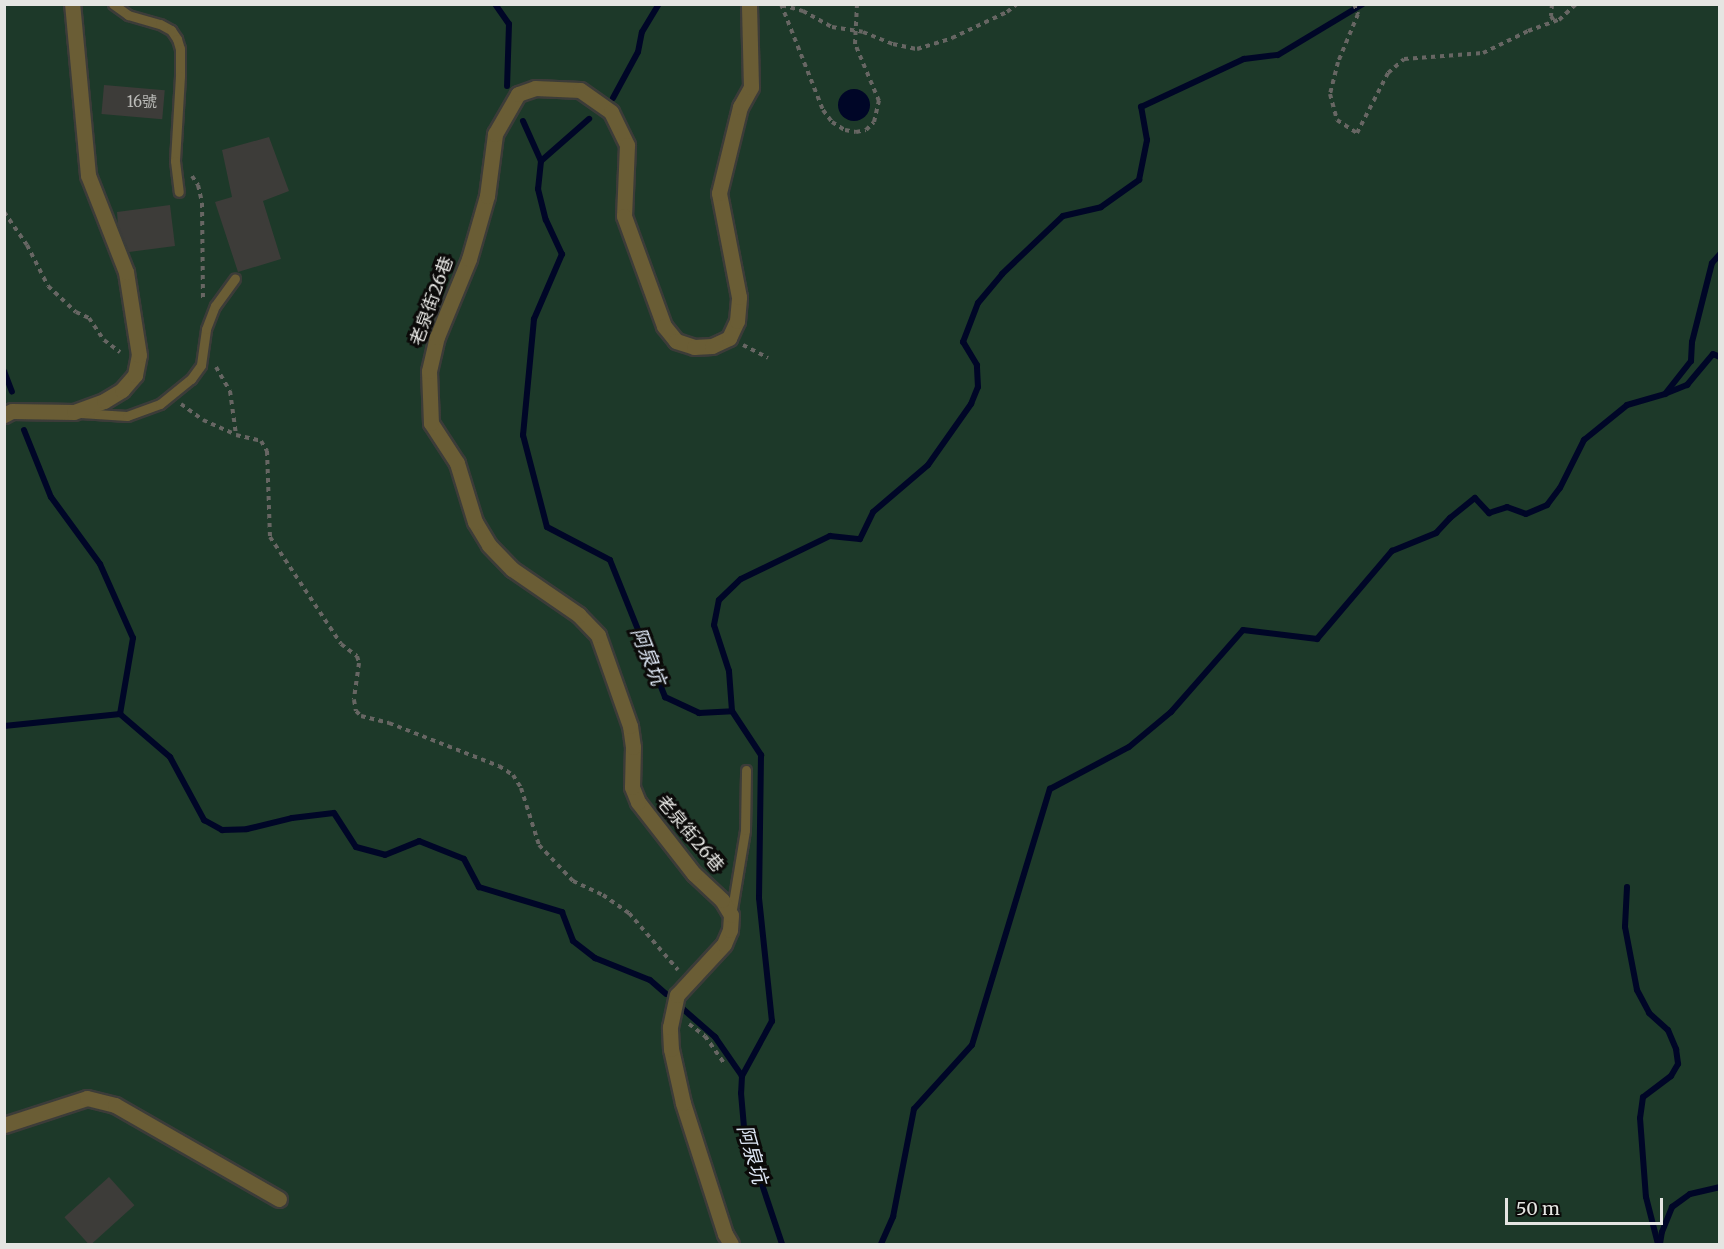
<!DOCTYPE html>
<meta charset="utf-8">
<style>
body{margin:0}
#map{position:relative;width:1724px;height:1249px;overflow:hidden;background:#21201d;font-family:Merriweather,"Noto Sans TC",serif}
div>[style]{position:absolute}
.green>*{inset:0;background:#1d3929;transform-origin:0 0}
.water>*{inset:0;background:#000627}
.round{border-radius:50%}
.stream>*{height:6px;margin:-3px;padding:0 3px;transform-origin:3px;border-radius:3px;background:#000627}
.building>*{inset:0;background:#3d3c39;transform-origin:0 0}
.path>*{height:4px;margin-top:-2px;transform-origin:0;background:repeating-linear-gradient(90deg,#676663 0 4.5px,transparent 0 9px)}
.roads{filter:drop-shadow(2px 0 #3c3c39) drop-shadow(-2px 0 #3c3c39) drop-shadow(0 2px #3c3c39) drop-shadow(0 -2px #3c3c39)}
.lane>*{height:9px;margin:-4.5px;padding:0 4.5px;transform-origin:4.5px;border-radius:4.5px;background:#6a5d35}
.street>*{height:15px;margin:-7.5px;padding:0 7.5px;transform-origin:7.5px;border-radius:7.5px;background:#6a5d35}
span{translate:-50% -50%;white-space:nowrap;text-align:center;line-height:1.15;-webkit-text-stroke:6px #0b0a09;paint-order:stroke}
.number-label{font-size:15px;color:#bbbbb8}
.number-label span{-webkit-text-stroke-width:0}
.street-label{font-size:18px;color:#e5e5e2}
.water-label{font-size:20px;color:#dce5f3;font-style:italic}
.frame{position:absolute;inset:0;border:6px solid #e5e5e2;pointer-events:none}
.scale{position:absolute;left:1505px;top:1198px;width:158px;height:27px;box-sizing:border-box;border:3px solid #e5e5e2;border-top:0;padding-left:8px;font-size:18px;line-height:21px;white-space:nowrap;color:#e5e5e2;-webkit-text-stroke:4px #0b0a09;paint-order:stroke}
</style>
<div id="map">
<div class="green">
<div style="left:5px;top:5px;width:1714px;height:1239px"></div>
</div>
<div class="water">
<div class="round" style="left:838px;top:89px;width:32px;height:32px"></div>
</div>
<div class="stream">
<div style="left:495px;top:4px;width:24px;rotate:55deg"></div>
<div style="left:509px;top:24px;width:62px;rotate:91.8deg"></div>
<div style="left:613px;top:98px;width:52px;rotate:-61.5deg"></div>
<div style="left:638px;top:52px;width:20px;rotate:-79deg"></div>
<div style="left:642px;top:32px;width:33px;rotate:-59deg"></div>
<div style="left:523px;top:121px;width:44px;rotate:65.8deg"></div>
<div style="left:541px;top:161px;width:28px;rotate:96deg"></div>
<div style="left:538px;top:189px;width:32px;rotate:76deg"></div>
<div style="left:546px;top:220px;width:38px;rotate:65deg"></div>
<div style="left:562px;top:254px;width:71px;rotate:113.3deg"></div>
<div style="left:534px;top:319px;width:117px;rotate:95.4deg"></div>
<div style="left:523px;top:435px;width:95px;rotate:75.4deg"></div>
<div style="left:547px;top:527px;width:71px;rotate:27.6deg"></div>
<div style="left:610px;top:560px;width:148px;rotate:68.1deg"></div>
<div style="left:665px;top:697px;width:38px;rotate:25deg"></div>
<div style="left:699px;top:713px;width:33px;rotate:-3deg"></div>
<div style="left:732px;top:711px;width:53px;rotate:56.6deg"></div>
<div style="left:761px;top:755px;width:143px;rotate:90.8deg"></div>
<div style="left:759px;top:898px;width:124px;rotate:84deg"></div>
<div style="left:772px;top:1021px;width:63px;rotate:118.6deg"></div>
<div style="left:742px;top:1076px;width:17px;rotate:93deg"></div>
<div style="left:741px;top:1093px;width:38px;rotate:85deg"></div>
<div style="left:744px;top:1131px;width:119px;rotate:71.4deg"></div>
<div style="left:541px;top:161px;width:64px;rotate:-41.2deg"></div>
<div style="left:4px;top:371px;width:22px;rotate:69deg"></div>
<div style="left:1667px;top:393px;width:22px;rotate:-22deg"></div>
<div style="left:1687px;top:385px;width:40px;rotate:-50deg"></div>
<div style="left:1713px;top:354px;width:8px;rotate:23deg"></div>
<div style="left:24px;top:430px;width:72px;rotate:68.1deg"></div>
<div style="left:51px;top:497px;width:83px;rotate:53.8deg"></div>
<div style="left:100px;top:564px;width:81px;rotate:66deg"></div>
<div style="left:133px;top:638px;width:77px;rotate:99.7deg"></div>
<div style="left:732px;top:711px;width:40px;rotate:-94.3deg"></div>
<div style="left:729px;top:671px;width:48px;rotate:-108.1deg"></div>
<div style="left:714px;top:625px;width:25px;rotate:-79deg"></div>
<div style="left:719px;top:600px;width:30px;rotate:-44deg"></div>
<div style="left:741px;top:579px;width:99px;rotate:-25.8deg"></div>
<div style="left:830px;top:536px;width:30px;rotate:6deg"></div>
<div style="left:860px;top:539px;width:30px;rotate:-64deg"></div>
<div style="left:873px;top:512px;width:72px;rotate:-40.5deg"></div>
<div style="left:928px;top:465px;width:75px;rotate:-54.8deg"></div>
<div style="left:971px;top:404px;width:18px;rotate:-68deg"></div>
<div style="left:978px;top:387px;width:22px;rotate:-93deg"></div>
<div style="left:977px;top:365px;width:27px;rotate:-121deg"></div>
<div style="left:963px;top:342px;width:42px;rotate:-69deg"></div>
<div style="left:978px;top:303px;width:38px;rotate:-50deg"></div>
<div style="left:1002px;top:274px;width:84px;rotate:-43.6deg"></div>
<div style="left:1063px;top:216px;width:39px;rotate:-13deg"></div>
<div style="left:1101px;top:207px;width:47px;rotate:-35.4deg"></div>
<div style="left:1139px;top:180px;width:41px;rotate:-78.7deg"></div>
<div style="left:1147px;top:140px;width:34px;rotate:-100deg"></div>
<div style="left:1141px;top:107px;width:114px;rotate:-25deg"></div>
<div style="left:1244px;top:59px;width:34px;rotate:-7deg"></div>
<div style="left:1278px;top:55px;width:99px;rotate:-31deg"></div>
<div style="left:4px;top:726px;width:117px;rotate:-5.9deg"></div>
<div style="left:120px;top:714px;width:66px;rotate:40.7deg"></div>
<div style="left:170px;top:757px;width:72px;rotate:61.6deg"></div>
<div style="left:204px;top:820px;width:21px;rotate:29deg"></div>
<div style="left:222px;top:830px;width:25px;rotate:-2deg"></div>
<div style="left:247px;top:829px;width:46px;rotate:-13.7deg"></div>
<div style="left:292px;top:818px;width:42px;rotate:-6.8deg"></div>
<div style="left:334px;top:813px;width:40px;rotate:57.1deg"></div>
<div style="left:356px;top:847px;width:30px;rotate:15deg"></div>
<div style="left:385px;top:855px;width:37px;rotate:-22deg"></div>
<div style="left:419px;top:841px;width:48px;rotate:21.8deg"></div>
<div style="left:464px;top:859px;width:32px;rotate:62deg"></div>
<div style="left:479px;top:887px;width:87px;rotate:16.8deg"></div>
<div style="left:562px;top:912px;width:31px;rotate:69deg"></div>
<div style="left:573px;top:941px;width:28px;rotate:38deg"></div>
<div style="left:595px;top:958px;width:59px;rotate:21.8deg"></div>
<div style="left:650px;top:980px;width:21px;rotate:41deg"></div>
<div style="left:1627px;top:887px;width:40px;rotate:92.9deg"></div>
<div style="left:1625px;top:927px;width:64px;rotate:79.2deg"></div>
<div style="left:1637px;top:990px;width:26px;rotate:62deg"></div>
<div style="left:1649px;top:1013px;width:25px;rotate:42deg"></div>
<div style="left:1668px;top:1030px;width:21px;rotate:67deg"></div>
<div style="left:1676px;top:1049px;width:15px;rotate:82deg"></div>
<div style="left:1678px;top:1064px;width:14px;rotate:120deg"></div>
<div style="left:1671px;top:1076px;width:35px;rotate:143deg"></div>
<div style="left:1643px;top:1097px;width:21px;rotate:98deg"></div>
<div style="left:1640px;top:1118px;width:79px;rotate:85.7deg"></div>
<div style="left:1646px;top:1197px;width:49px;rotate:75.7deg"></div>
<div style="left:683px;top:1009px;width:43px;rotate:41.2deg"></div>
<div style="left:715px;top:1037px;width:47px;rotate:55.3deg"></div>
<div style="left:881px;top:1244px;width:30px;rotate:-66deg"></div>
<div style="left:893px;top:1217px;width:110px;rotate:-79deg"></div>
<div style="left:914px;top:1109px;width:86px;rotate:-47.8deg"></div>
<div style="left:972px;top:1045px;width:268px;rotate:-73.1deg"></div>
<div style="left:1050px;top:789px;width:89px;rotate:-28deg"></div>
<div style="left:1129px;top:747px;width:55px;rotate:-39.8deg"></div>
<div style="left:1171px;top:712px;width:109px;rotate:-48.7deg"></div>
<div style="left:1243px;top:630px;width:75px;rotate:6.9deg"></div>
<div style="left:1317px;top:639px;width:116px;rotate:-49.6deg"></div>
<div style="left:1392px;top:551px;width:48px;rotate:-22.2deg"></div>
<div style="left:1436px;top:533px;width:21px;rotate:-47deg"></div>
<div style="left:1450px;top:518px;width:32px;rotate:-39deg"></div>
<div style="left:1475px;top:498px;width:21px;rotate:47deg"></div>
<div style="left:1489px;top:513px;width:19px;rotate:-18deg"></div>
<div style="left:1507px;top:507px;width:20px;rotate:20deg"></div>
<div style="left:1526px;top:514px;width:23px;rotate:-23deg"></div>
<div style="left:1547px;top:505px;width:21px;rotate:-53deg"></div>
<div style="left:1560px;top:488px;width:54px;rotate:-63.4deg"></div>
<div style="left:1584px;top:440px;width:55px;rotate:-39.1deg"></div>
<div style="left:1627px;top:405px;width:40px;rotate:-16deg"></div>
<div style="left:1665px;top:394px;width:42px;rotate:-51.8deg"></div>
<div style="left:1691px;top:361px;width:19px;rotate:-87deg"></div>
<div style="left:1692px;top:342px;width:81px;rotate:-75.8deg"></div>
<div style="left:1712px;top:263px;width:12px;rotate:-48deg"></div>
<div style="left:1660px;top:1244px;width:12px;rotate:-81deg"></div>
<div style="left:1662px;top:1232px;width:27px;rotate:-68deg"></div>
<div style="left:1672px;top:1207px;width:22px;rotate:-36deg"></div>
<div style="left:1690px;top:1194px;width:31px;rotate:-13deg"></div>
</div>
<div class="building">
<div style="left:104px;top:85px;width:61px;height:29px;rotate:5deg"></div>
<div style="clip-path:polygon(269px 137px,289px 191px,263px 201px,281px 259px,238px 272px,215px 202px,232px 197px,222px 150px)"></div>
<div style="clip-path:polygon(170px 205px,175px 246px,129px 252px,118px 226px,117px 212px)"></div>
<div style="left:109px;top:1177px;width:38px;height:60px;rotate:48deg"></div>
</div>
<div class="path">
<div style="left:781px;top:4px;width:114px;rotate:68.4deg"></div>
<div style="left:823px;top:110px;width:15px;rotate:53deg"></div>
<div style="left:832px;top:122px;width:15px;rotate:32deg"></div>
<div style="left:845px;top:130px;width:11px;rotate:10deg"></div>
<div style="left:856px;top:132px;width:10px;rotate:-11deg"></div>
<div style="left:866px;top:130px;width:11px;rotate:-45deg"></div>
<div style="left:874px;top:122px;width:22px;rotate:-77deg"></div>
<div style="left:879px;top:101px;width:62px;rotate:-112.8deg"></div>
<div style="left:855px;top:44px;width:40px;rotate:-87.1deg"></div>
<div style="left:1354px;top:4px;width:11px;rotate:68deg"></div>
<div style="left:1358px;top:14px;width:52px;rotate:112.6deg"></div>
<div style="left:1338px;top:62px;width:33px;rotate:104deg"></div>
<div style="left:1330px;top:94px;width:27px;rotate:75deg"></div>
<div style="left:1337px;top:120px;width:24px;rotate:33deg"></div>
<div style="left:1357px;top:133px;width:68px;rotate:-62.7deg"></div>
<div style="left:1388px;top:73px;width:21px;rotate:-41deg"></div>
<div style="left:1404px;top:59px;width:79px;rotate:-4.3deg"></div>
<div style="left:1483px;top:53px;width:50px;rotate:-26.1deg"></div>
<div style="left:1528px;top:31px;width:33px;rotate:-20deg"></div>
<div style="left:1559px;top:20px;width:23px;rotate:-43deg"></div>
<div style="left:1552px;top:4px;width:12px;rotate:95deg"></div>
<div style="left:1551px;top:16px;width:6px;rotate:59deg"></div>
<div style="left:782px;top:5px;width:22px;rotate:16deg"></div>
<div style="left:803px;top:11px;width:33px;rotate:29deg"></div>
<div style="left:832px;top:27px;width:31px;rotate:9deg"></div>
<div style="left:863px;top:32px;width:32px;rotate:22deg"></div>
<div style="left:893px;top:44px;width:25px;rotate:12deg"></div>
<div style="left:917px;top:49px;width:37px;rotate:-17deg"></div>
<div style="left:952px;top:38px;width:61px;rotate:-25.3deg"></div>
<div style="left:1007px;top:12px;width:13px;rotate:-39deg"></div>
<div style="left:192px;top:176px;width:11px;rotate:56deg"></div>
<div style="left:198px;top:185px;width:18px;rotate:77deg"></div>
<div style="left:202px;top:203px;width:96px;rotate:89.4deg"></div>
<div style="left:4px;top:212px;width:40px;rotate:55.1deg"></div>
<div style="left:27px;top:245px;width:46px;rotate:62.9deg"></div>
<div style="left:48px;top:286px;width:38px;rotate:43deg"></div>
<div style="left:76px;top:312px;width:14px;rotate:25deg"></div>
<div style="left:89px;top:318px;width:27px;rotate:56deg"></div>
<div style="left:104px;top:340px;width:20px;rotate:37deg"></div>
<div style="left:743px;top:345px;width:28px;rotate:27deg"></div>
<div style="left:216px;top:367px;width:28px;rotate:60deg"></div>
<div style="left:230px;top:391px;width:44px;rotate:82.2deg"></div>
<div style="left:181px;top:404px;width:27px;rotate:36deg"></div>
<div style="left:203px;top:420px;width:36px;rotate:24deg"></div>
<div style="left:236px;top:435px;width:26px;rotate:13deg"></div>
<div style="left:261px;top:441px;width:12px;rotate:59deg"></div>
<div style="left:267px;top:451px;width:86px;rotate:88deg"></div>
<div style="left:270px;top:537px;width:128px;rotate:56.4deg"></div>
<div style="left:341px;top:644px;width:20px;rotate:37deg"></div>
<div style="left:357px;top:656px;width:7px;rotate:74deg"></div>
<div style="left:359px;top:663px;width:37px;rotate:98deg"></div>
<div style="left:354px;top:700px;width:11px;rotate:80deg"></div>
<div style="left:356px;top:711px;width:7px;rotate:45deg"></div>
<div style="left:361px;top:716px;width:29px;rotate:14deg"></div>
<div style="left:389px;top:723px;width:118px;rotate:21.4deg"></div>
<div style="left:499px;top:766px;width:17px;rotate:33deg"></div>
<div style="left:513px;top:775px;width:15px;rotate:58deg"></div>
<div style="left:521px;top:788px;width:60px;rotate:72.5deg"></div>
<div style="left:539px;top:845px;width:50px;rotate:46.6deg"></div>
<div style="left:573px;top:881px;width:33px;rotate:25deg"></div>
<div style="left:603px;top:895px;width:32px;rotate:35deg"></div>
<div style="left:629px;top:913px;width:75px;rotate:49.3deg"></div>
<div style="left:689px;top:1024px;width:20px;rotate:37deg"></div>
<div style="left:705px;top:1036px;width:35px;rotate:55deg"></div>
</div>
<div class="roads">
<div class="lane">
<div style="left:113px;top:4px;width:19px;rotate:36deg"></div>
<div style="left:128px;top:15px;width:33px;rotate:16deg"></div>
<div style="left:160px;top:24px;width:13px;rotate:29deg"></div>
<div style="left:171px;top:30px;width:11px;rotate:56deg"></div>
<div style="left:177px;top:39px;width:10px;rotate:73deg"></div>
<div style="left:180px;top:49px;width:27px;rotate:90deg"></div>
<div style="left:180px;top:76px;width:85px;rotate:93.4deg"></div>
<div style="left:175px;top:161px;width:31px;rotate:83deg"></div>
<div style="left:80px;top:413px;width:47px;rotate:3.7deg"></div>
<div style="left:127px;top:416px;width:35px;rotate:-20deg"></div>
<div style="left:160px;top:404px;width:40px;rotate:-39deg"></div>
<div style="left:191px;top:379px;width:17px;rotate:-54deg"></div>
<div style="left:201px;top:365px;width:36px;rotate:-82deg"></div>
<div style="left:206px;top:329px;width:25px;rotate:-69deg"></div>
<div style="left:215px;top:306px;width:34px;rotate:-54deg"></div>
<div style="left:731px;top:915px;width:86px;rotate:-80.6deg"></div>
<div style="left:745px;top:830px;width:60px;rotate:-89deg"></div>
</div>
<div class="street">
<div style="left:4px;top:415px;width:9px;rotate:-27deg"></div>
<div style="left:12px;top:411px;width:62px;rotate:0.9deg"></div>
<div style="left:74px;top:412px;width:32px;rotate:-20deg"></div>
<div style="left:104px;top:401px;width:21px;rotate:-31deg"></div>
<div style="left:122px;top:390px;width:20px;rotate:-49deg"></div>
<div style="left:135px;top:375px;width:20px;rotate:-79deg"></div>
<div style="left:139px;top:355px;width:84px;rotate:-98.9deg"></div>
<div style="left:126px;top:272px;width:104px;rotate:-111.4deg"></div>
<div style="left:88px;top:175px;width:172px;rotate:-95.3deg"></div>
<div style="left:4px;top:1125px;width:87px;rotate:-18deg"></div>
<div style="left:87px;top:1098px;width:29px;rotate:14deg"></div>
<div style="left:115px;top:1105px;width:189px;rotate:29.8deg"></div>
<div style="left:731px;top:1244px;width:12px;rotate:-121deg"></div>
<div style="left:725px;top:1234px;width:138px;rotate:-107.8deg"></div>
<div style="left:683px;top:1103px;width:55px;rotate:-102.5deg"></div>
<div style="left:671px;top:1049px;width:22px;rotate:-93deg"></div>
<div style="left:670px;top:1027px;width:33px;rotate:-78deg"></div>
<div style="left:677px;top:995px;width:69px;rotate:-47.3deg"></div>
<div style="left:724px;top:944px;width:15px;rotate:-67deg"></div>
<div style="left:730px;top:930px;width:15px;rotate:-86deg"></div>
<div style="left:731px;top:915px;width:17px;rotate:-121deg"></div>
<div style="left:722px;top:900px;width:38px;rotate:-137deg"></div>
<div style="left:694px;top:874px;width:91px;rotate:-127.9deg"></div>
<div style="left:638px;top:802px;width:16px;rotate:-112deg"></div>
<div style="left:632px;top:787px;width:40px;rotate:-88.6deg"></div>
<div style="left:633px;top:747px;width:21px;rotate:-98deg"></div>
<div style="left:630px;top:726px;width:96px;rotate:-109.4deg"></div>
<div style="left:598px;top:635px;width:28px;rotate:-134deg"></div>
<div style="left:579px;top:615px;width:81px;rotate:-145.5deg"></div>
<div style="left:512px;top:569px;width:33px;rotate:-134deg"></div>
<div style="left:489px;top:545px;width:27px;rotate:-121deg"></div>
<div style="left:475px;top:522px;width:62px;rotate:-107deg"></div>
<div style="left:457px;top:463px;width:48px;rotate:-123deg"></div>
<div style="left:431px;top:423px;width:52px;rotate:-92.2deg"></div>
<div style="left:429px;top:371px;width:35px;rotate:-77deg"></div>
<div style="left:437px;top:337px;width:84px;rotate:-67.7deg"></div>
<div style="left:469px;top:259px;width:66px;rotate:-74.1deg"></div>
<div style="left:487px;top:196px;width:63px;rotate:-82.6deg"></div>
<div style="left:495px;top:134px;width:46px;rotate:-60.1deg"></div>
<div style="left:518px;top:94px;width:18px;rotate:-19deg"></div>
<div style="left:535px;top:88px;width:45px;rotate:2.5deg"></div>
<div style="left:580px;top:90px;width:38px;rotate:35deg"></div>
<div style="left:611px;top:112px;width:37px;rotate:64deg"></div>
<div style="left:627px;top:145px;width:71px;rotate:92.4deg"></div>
<div style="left:624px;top:216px;width:117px;rotate:70deg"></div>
<div style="left:664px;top:326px;width:19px;rotate:51deg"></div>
<div style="left:676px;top:341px;width:19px;rotate:18deg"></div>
<div style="left:694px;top:347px;width:18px;rotate:-3deg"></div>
<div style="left:712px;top:346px;width:19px;rotate:-25deg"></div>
<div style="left:729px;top:338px;width:19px;rotate:-65deg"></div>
<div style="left:737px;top:321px;width:24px;rotate:-85deg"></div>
<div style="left:739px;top:297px;width:106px;rotate:-100.9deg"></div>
<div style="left:719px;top:193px;width:89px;rotate:-76.3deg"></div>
<div style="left:740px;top:107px;width:23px;rotate:-61deg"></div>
<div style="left:751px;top:87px;width:83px;rotate:-91.4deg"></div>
</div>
</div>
<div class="number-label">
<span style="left:142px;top:102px">16號</span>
</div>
<div class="street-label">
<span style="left:432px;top:301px;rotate:-70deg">老泉街26巷</span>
<span style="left:690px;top:834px;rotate:50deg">老泉街26巷</span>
</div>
<div class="water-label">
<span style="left:649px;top:656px;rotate:68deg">阿泉坑</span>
<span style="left:753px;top:1154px;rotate:74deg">阿泉坑</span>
</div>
<div class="frame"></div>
<div class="scale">50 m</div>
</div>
